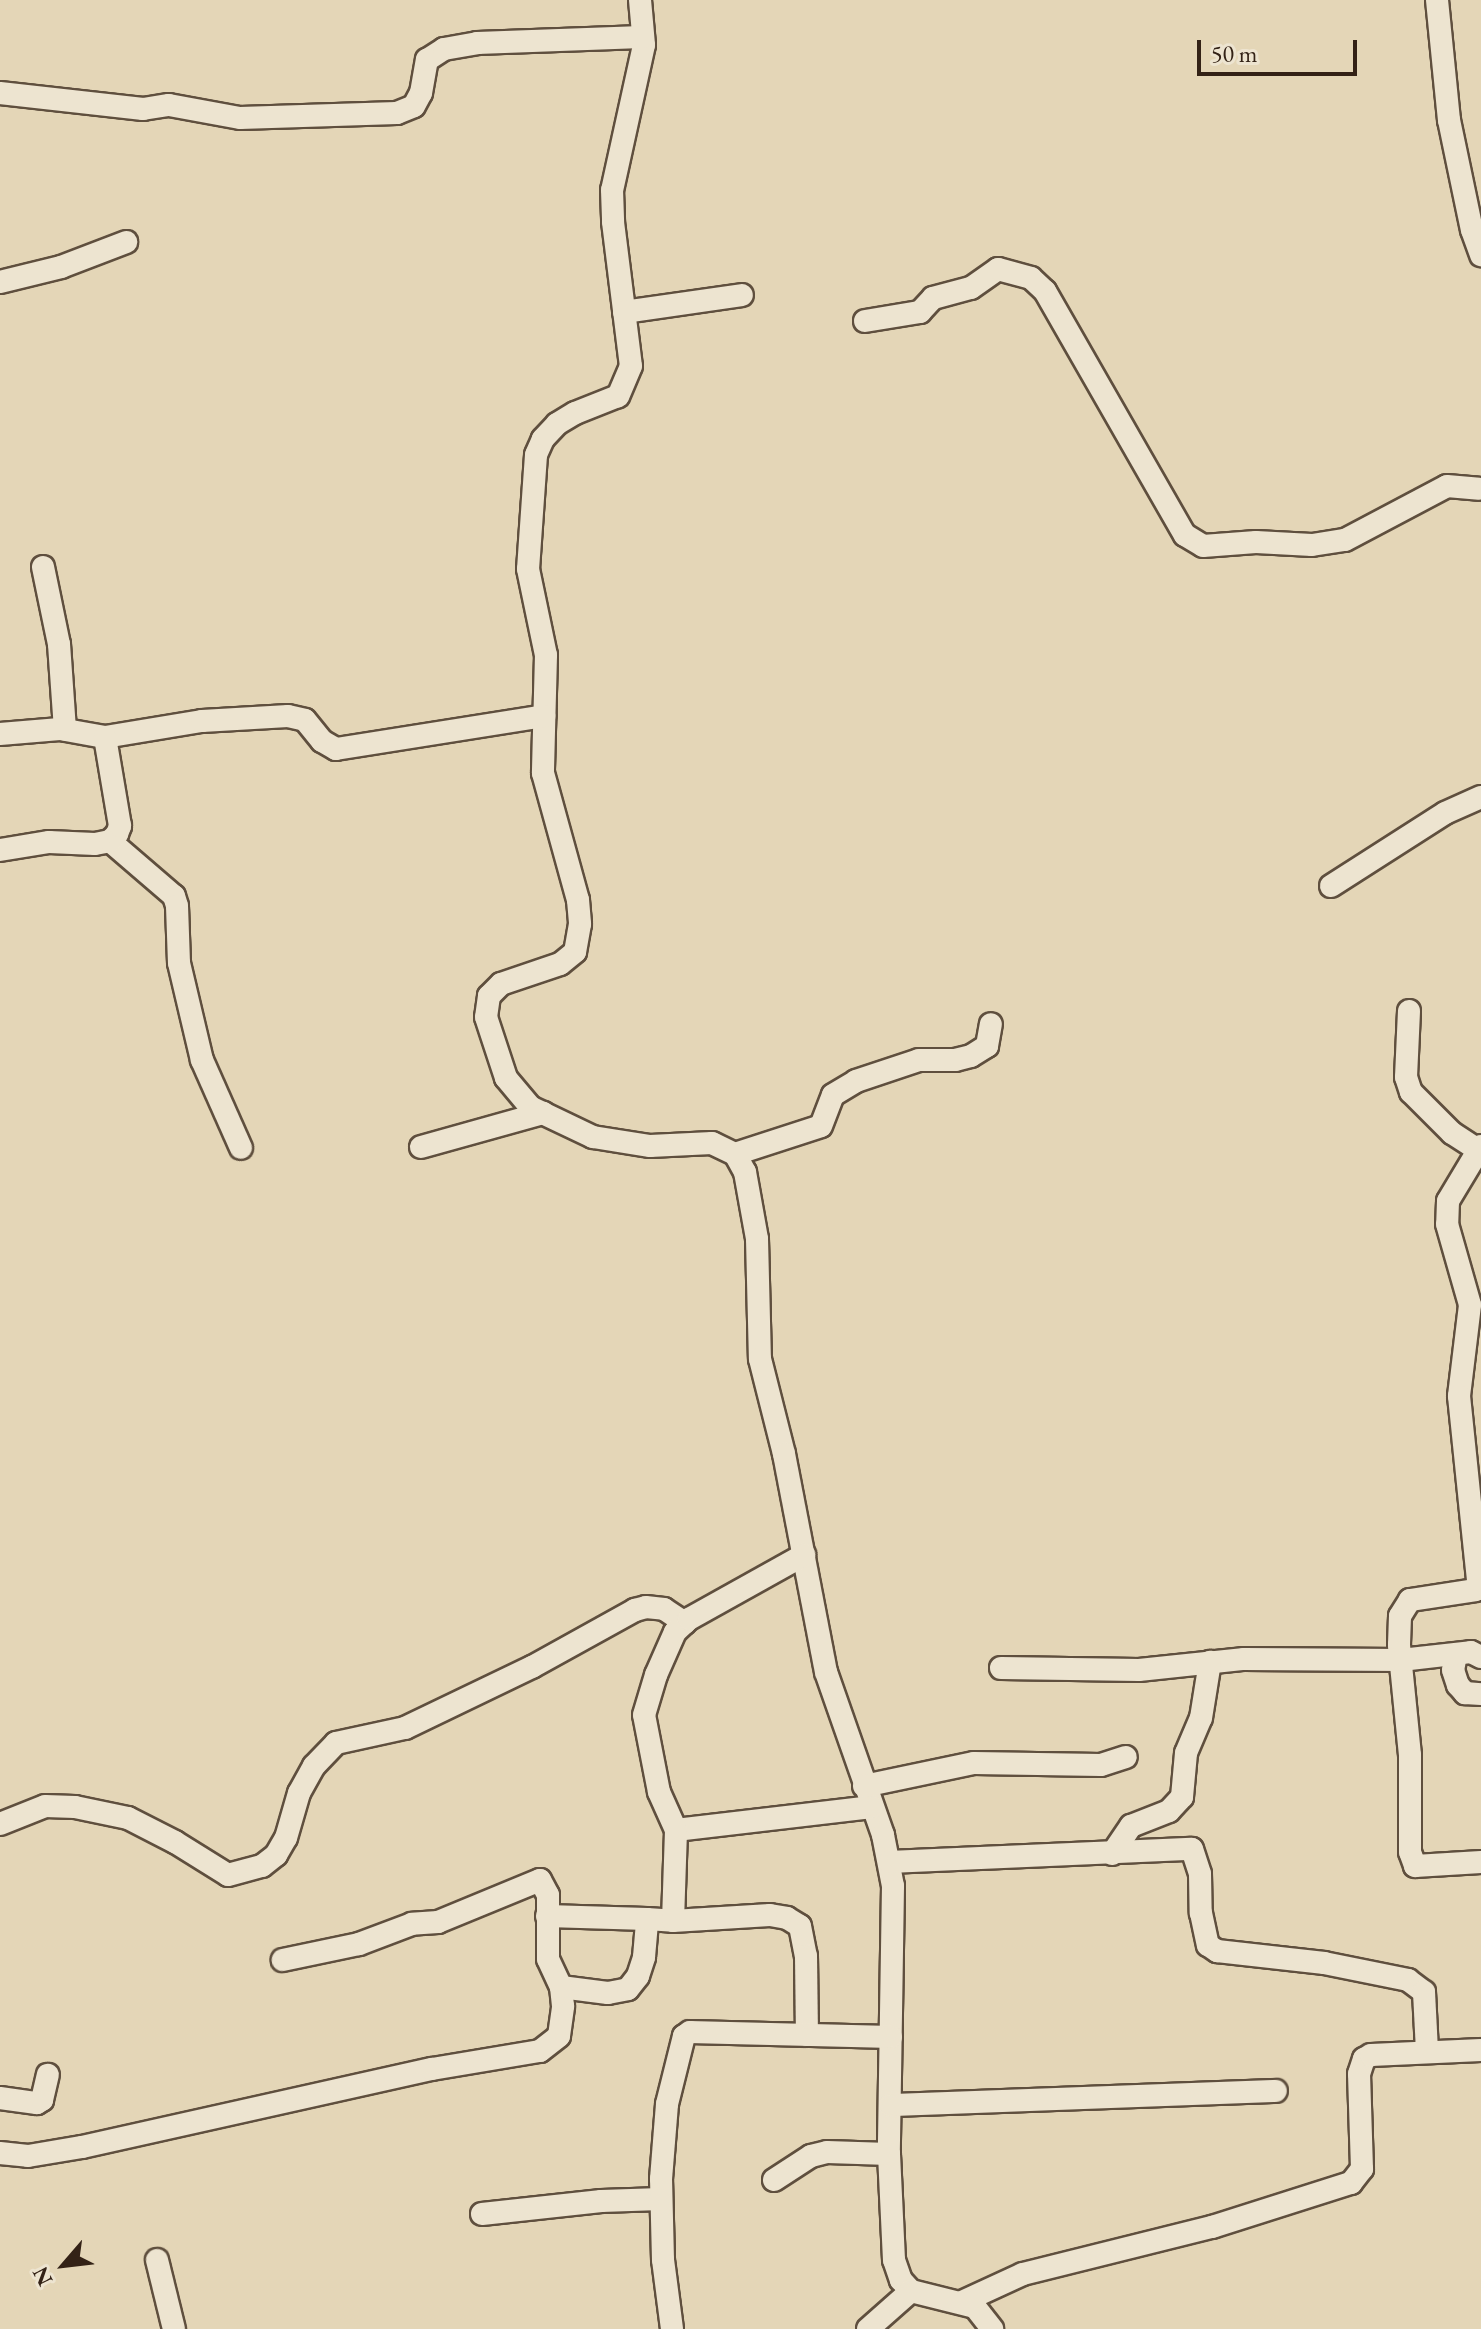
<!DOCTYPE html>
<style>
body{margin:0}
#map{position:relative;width:1481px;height:2329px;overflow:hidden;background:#e4d6b7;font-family:"EB Garamond",serif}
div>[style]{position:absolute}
.roads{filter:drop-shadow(2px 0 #5f4f3e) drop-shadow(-2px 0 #5f4f3e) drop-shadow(0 2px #5f4f3e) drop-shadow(0 -2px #5f4f3e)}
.minor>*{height:22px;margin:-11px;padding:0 11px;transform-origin:11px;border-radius:11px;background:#ede4d0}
span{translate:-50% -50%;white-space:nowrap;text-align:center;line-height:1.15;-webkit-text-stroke:7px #ede4d0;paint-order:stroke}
.north{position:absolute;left:24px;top:2225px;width:80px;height:80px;-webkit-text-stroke:6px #ede4d0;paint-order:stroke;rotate:242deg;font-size:22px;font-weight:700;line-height:32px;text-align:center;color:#332216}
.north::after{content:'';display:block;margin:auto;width:28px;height:36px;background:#332216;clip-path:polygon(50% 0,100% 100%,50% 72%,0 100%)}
.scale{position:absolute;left:1197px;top:40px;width:160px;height:36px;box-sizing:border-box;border:4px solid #332216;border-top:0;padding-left:10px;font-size:24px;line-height:28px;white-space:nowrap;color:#332216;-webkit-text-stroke:6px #ede4d0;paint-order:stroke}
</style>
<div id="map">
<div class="roads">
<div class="minor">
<div style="left:640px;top:0;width:45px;rotate:84.9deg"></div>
<div style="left:644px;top:45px;width:148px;rotate:102.4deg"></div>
<div style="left:612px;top:190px;width:32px;rotate:88deg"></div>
<div style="left:613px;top:222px;width:145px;rotate:82.9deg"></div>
<div style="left:631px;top:366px;width:33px;rotate:113deg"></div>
<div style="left:618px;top:396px;width:46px;rotate:158.4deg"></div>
<div style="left:575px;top:413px;width:21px;rotate:149deg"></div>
<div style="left:557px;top:424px;width:21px;rotate:133deg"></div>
<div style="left:543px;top:439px;width:17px;rotate:114deg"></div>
<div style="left:536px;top:455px;width:114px;rotate:94deg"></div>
<div style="left:528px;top:569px;width:88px;rotate:78.2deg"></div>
<div style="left:546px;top:655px;width:118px;rotate:91.5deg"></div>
<div style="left:543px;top:773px;width:132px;rotate:74.6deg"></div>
<div style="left:578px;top:900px;width:24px;rotate:85deg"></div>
<div style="left:580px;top:924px;width:28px;rotate:100deg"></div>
<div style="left:575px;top:952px;width:19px;rotate:141deg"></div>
<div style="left:560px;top:964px;width:62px;rotate:161.3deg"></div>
<div style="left:501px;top:984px;width:17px;rotate:135deg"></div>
<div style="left:489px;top:996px;width:21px;rotate:98deg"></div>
<div style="left:486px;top:1017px;width:64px;rotate:71.8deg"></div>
<div style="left:506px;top:1078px;width:38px;rotate:50deg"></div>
<div style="left:530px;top:1107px;width:70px;rotate:25.5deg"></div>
<div style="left:593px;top:1137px;width:58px;rotate:9deg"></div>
<div style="left:650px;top:1146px;width:62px;rotate:-2.8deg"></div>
<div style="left:712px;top:1143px;width:25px;rotate:26deg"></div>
<div style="left:735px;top:1154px;width:21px;rotate:61deg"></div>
<div style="left:745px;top:1172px;width:68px;rotate:79.8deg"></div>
<div style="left:757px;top:1239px;width:120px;rotate:88.6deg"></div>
<div style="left:760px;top:1359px;width:98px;rotate:75.8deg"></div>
<div style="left:784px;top:1454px;width:222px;rotate:79.1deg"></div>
<div style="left:826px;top:1672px;width:173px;rotate:70.7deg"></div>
<div style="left:883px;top:1835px;width:52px;rotate:78.9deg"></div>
<div style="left:893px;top:1886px;width:268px;rotate:90.9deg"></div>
<div style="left:889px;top:2154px;width:106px;rotate:87.3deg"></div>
<div style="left:894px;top:2260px;width:21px;rotate:71deg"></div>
<div style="left:901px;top:2280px;width:15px;rotate:48deg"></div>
<div style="left:911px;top:2291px;width:66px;rotate:14deg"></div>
<div style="left:975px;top:2307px;width:28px;rotate:52deg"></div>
<div style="left:1437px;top:0;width:121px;rotate:84.3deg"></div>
<div style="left:1449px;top:120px;width:112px;rotate:78.2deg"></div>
<div style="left:1472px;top:230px;width:27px;rotate:70deg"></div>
<div style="left:0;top:93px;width:144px;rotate:6.4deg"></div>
<div style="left:143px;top:109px;width:26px;rotate:-9deg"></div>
<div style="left:169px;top:105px;width:72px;rotate:10.4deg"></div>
<div style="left:240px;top:118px;width:157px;rotate:-1.8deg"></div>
<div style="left:397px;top:113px;width:18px;rotate:-22deg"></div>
<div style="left:414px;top:106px;width:15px;rotate:-62deg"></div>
<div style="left:421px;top:93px;width:34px;rotate:-80deg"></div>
<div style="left:427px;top:60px;width:20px;rotate:-33deg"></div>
<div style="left:444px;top:49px;width:34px;rotate:-10deg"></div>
<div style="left:477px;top:43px;width:165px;rotate:-2.1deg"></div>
<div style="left:0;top:282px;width:63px;rotate:-13.8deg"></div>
<div style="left:61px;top:267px;width:70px;rotate:-21deg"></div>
<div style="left:624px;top:312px;width:119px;rotate:-8.2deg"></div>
<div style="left:865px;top:321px;width:56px;rotate:-9.3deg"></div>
<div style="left:920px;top:312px;width:19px;rotate:-47deg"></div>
<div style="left:933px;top:298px;width:39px;rotate:-15deg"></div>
<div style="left:971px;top:288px;width:33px;rotate:-35deg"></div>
<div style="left:998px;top:269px;width:34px;rotate:15deg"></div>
<div style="left:1031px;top:278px;width:19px;rotate:43deg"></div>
<div style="left:1045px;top:291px;width:281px;rotate:60.2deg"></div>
<div style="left:1185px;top:535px;width:21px;rotate:31deg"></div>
<div style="left:1203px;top:546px;width:53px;rotate:-4.3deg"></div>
<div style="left:1256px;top:542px;width:56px;rotate:3.1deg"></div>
<div style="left:1312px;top:545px;width:33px;rotate:-9deg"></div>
<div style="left:1345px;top:540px;width:115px;rotate:-27.9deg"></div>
<div style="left:1447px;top:486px;width:32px;rotate:5deg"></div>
<div style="left:43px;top:567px;width:79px;rotate:78.3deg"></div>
<div style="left:59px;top:644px;width:86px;rotate:86deg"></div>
<div style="left:0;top:734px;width:60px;rotate:-4.8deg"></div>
<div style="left:60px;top:729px;width:46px;rotate:10.1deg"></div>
<div style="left:105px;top:737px;width:98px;rotate:-9.4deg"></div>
<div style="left:202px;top:721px;width:86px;rotate:-3.3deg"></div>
<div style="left:288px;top:716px;width:17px;rotate:13deg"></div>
<div style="left:305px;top:720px;width:27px;rotate:51deg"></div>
<div style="left:322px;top:741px;width:16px;rotate:30deg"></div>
<div style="left:336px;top:749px;width:211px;rotate:-9deg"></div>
<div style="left:110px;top:841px;width:84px;rotate:40.7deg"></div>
<div style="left:174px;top:896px;width:10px;rotate:73deg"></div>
<div style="left:177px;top:906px;width:57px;rotate:88deg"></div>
<div style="left:179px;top:963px;width:100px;rotate:76.7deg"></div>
<div style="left:202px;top:1060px;width:96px;rotate:66.1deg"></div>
<div style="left:0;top:850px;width:50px;rotate:-9.3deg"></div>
<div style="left:49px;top:842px;width:46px;rotate:2.5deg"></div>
<div style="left:95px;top:844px;width:15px;rotate:-11deg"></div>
<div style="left:110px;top:841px;width:10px;rotate:-45deg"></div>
<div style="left:117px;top:834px;width:9px;rotate:-69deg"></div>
<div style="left:120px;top:826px;width:90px;rotate:-99.6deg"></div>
<div style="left:1331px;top:886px;width:135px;rotate:-32.6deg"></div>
<div style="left:1445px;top:813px;width:39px;rotate:-24deg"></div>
<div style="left:1409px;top:1011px;width:66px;rotate:92.6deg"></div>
<div style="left:1406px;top:1077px;width:16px;rotate:72deg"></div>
<div style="left:1411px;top:1092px;width:58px;rotate:45deg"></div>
<div style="left:1452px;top:1133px;width:31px;rotate:33deg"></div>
<div style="left:1481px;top:1146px;width:64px;rotate:121deg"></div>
<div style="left:1448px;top:1201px;width:23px;rotate:92deg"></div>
<div style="left:1447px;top:1224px;width:84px;rotate:74.1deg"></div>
<div style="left:1470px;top:1305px;width:92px;rotate:96.9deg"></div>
<div style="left:1459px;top:1396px;width:186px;rotate:84.1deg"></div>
<div style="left:1478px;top:1581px;width:9px;rotate:103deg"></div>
<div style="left:1476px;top:1590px;width:67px;rotate:171.4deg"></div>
<div style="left:1410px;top:1600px;width:19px;rotate:122deg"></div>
<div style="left:1400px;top:1616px;width:29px;rotate:92deg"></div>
<div style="left:1399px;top:1645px;width:111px;rotate:84.3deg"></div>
<div style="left:1410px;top:1755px;width:97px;rotate:90deg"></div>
<div style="left:1410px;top:1852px;width:15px;rotate:70deg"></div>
<div style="left:1415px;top:1866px;width:66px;rotate:-3.5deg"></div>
<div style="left:421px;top:1147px;width:127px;rotate:-15.6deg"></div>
<div style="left:735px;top:1154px;width:90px;rotate:-18deg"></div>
<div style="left:821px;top:1126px;width:33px;rotate:-69deg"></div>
<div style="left:833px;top:1095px;width:27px;rotate:-31deg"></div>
<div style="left:856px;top:1081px;width:66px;rotate:-18.4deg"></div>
<div style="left:919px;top:1060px;width:36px"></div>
<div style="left:955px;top:1060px;width:16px;rotate:-14deg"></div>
<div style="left:971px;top:1056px;width:19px;rotate:-32deg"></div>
<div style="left:987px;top:1046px;width:22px;rotate:-80deg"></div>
<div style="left:1456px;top:1655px;width:15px;rotate:101deg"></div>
<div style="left:1453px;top:1670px;width:16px;rotate:72deg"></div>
<div style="left:1458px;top:1685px;width:11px;rotate:49deg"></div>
<div style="left:1465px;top:1693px;width:16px;rotate:4deg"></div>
<div style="left:1001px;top:1668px;width:138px;rotate:0.8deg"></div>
<div style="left:1139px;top:1670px;width:106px;rotate:-6deg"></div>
<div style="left:1244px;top:1659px;width:157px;rotate:0.4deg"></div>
<div style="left:1401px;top:1660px;width:70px;rotate:-6.5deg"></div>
<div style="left:1471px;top:1652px;width:11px;rotate:27deg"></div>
<div style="left:864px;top:1786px;width:112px;rotate:-11.8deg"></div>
<div style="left:974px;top:1763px;width:127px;rotate:0.9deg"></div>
<div style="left:1101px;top:1765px;width:26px;rotate:-18deg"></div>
<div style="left:0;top:1824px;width:48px;rotate:-21.8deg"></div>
<div style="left:45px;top:1806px;width:30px;rotate:2deg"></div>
<div style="left:75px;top:1807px;width:54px;rotate:11.7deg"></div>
<div style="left:128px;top:1818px;width:53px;rotate:27.1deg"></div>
<div style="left:175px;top:1842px;width:62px;rotate:31.9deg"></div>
<div style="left:228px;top:1875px;width:35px;rotate:-15deg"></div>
<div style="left:262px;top:1866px;width:18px;rotate:-38deg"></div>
<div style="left:276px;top:1855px;width:20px;rotate:-60deg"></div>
<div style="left:286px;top:1838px;width:47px;rotate:-73.9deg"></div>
<div style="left:299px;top:1793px;width:31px;rotate:-61deg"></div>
<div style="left:314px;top:1766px;width:32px;rotate:-46deg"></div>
<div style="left:336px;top:1743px;width:71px;rotate:-12.3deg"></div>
<div style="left:405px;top:1728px;width:141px;rotate:-25.7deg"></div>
<div style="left:532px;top:1667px;width:118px;rotate:-29deg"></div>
<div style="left:635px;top:1610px;width:11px;rotate:-15deg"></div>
<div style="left:646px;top:1607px;width:18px;rotate:6deg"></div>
<div style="left:664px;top:1609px;width:25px;rotate:34deg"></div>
<div style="left:676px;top:1830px;width:197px;rotate:-6.7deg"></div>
<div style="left:1112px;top:1854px;width:34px;rotate:-56deg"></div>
<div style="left:1131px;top:1826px;width:41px;rotate:-21.5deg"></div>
<div style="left:1169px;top:1811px;width:19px;rotate:-47deg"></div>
<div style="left:1182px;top:1797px;width:44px;rotate:-84.8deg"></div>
<div style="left:1186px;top:1753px;width:38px;rotate:-67deg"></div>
<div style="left:1201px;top:1718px;width:57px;rotate:-80.9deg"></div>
<div style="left:889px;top:1862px;width:303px;rotate:-2.5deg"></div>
<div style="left:1192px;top:1849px;width:26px;rotate:72deg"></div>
<div style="left:1200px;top:1874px;width:39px;rotate:89deg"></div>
<div style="left:1201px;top:1913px;width:33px;rotate:78deg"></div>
<div style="left:1208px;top:1945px;width:11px;rotate:34deg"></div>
<div style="left:1217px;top:1951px;width:108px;rotate:6.4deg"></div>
<div style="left:1324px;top:1963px;width:86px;rotate:11.4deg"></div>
<div style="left:1408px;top:1980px;width:20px;rotate:37deg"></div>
<div style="left:1424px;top:1992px;width:59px;rotate:87.1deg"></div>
<div style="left:547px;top:1916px;width:100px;rotate:1.7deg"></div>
<div style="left:673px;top:1921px;width:97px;rotate:-3.5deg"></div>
<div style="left:770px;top:1915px;width:17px;rotate:10deg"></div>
<div style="left:787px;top:1918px;width:15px;rotate:32deg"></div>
<div style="left:800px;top:1926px;width:31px;rotate:79deg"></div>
<div style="left:806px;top:1956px;width:79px;rotate:89.3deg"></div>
<div style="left:561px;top:1987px;width:47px;rotate:7.3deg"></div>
<div style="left:608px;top:1993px;width:20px;rotate:-11deg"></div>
<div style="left:628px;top:1989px;width:16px;rotate:-52deg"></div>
<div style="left:638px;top:1976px;width:20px;rotate:-72deg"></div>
<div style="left:644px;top:1957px;width:38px;rotate:-85deg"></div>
<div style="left:647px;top:1919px;width:26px;rotate:4deg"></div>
<div style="left:673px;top:1921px;width:91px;rotate:-88.1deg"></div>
<div style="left:676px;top:1830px;width:42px;rotate:-114.1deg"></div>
<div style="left:659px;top:1792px;width:78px;rotate:-101deg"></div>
<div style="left:644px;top:1715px;width:42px;rotate:-73.3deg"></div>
<div style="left:656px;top:1675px;width:47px;rotate:-66.2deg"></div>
<div style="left:675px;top:1632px;width:19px;rotate:-43deg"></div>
<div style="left:689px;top:1619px;width:132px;rotate:-29.1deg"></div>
<div style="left:0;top:2098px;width:37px;rotate:8deg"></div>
<div style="left:37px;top:2103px;width:6px;rotate:-31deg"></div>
<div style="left:42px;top:2100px;width:26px;rotate:-77deg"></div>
<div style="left:891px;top:2105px;width:385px;rotate:-2.1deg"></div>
<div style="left:0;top:2153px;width:28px;rotate:6deg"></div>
<div style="left:28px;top:2156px;width:55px;rotate:-9.5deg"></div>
<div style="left:82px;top:2147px;width:359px;rotate:-12.6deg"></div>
<div style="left:432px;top:2069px;width:109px;rotate:-9.5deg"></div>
<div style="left:540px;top:2051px;width:24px;rotate:-38deg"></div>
<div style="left:559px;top:2036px;width:30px;rotate:-82deg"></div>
<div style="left:563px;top:2006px;width:19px;rotate:-96deg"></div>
<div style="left:561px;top:1987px;width:31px;rotate:-115deg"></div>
<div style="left:548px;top:1959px;width:64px;rotate:-90deg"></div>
<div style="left:548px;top:1895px;width:17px;rotate:-118deg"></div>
<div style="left:540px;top:1880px;width:110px;rotate:157.6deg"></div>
<div style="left:438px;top:1922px;width:26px;rotate:176deg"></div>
<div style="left:412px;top:1924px;width:57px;rotate:159.3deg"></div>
<div style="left:359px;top:1944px;width:78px;rotate:168.1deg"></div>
<div style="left:774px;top:2180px;width:44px;rotate:-33deg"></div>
<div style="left:811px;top:2156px;width:16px;rotate:-14deg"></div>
<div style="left:827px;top:2152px;width:62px;rotate:1.8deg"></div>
<div style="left:482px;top:2214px;width:120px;rotate:-6.2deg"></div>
<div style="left:601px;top:2201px;width:60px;rotate:-1.9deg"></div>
<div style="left:157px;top:2260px;width:71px;rotate:76.2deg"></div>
<div style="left:962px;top:2302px;width:67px;rotate:-24.7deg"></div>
<div style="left:1023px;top:2274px;width:195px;rotate:-14deg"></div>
<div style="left:1212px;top:2227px;width:146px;rotate:-17.6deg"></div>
<div style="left:1351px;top:2183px;width:18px;rotate:-52deg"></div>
<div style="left:1362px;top:2169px;width:95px;rotate:-91.8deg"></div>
<div style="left:1359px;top:2074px;width:16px;rotate:-72deg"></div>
<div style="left:1364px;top:2059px;width:8px;rotate:-30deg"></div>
<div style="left:1371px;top:2055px;width:110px;rotate:-2.6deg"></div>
<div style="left:672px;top:2329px;width:70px;rotate:-97.4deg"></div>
<div style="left:663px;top:2260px;width:81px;rotate:-91.4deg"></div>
<div style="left:661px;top:2179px;width:75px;rotate:-85.4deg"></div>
<div style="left:667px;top:2104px;width:70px;rotate:-76deg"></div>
<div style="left:684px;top:2036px;width:7px;rotate:-34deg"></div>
<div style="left:690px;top:2032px;width:201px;rotate:1.4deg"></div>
<div style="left:868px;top:2329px;width:57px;rotate:-41.5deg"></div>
</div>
</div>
<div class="north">N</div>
<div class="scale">50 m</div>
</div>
